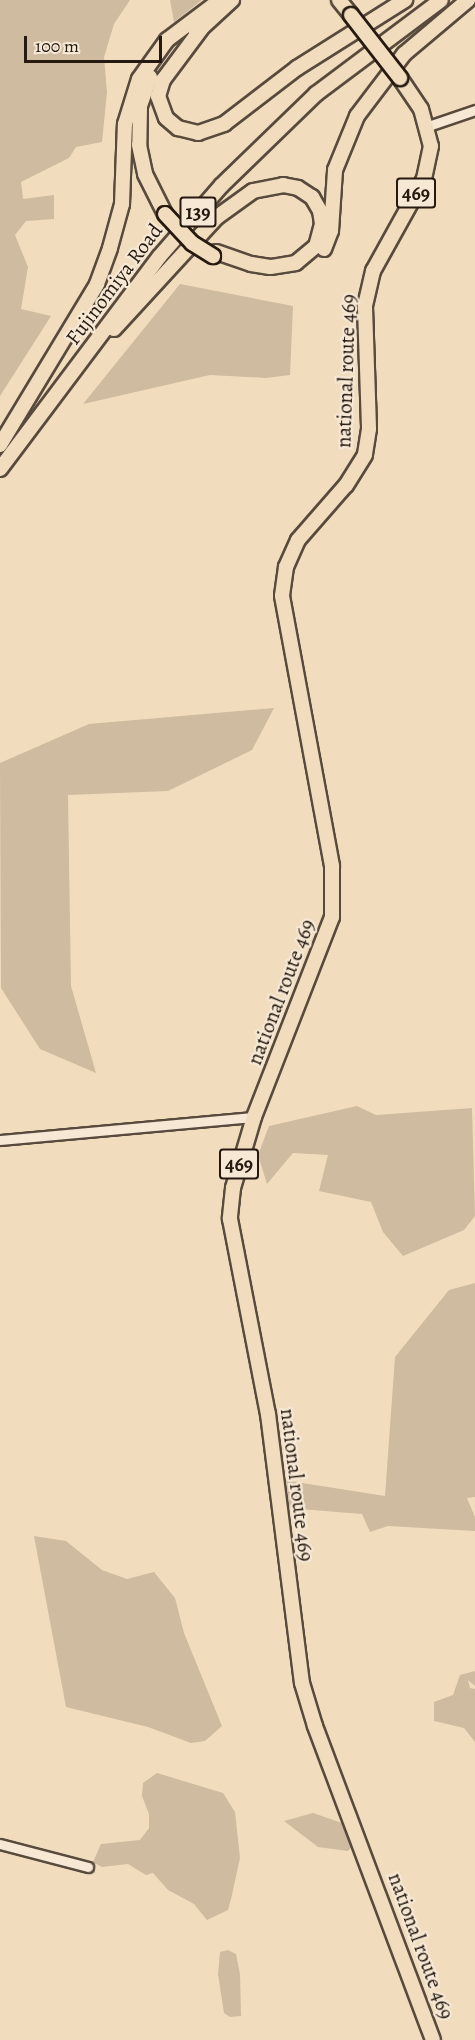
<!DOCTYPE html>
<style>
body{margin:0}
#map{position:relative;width:475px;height:2040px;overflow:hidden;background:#f1dcbe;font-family:Alegreya,serif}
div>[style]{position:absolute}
.green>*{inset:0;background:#cebba0}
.roads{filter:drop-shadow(2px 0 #584a3c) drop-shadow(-2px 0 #584a3c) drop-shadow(0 2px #584a3c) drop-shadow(0 -2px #584a3c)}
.minor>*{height:9px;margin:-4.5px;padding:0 4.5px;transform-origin:4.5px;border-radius:4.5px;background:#f6e8d5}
.highway>*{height:14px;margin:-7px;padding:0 7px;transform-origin:7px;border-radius:7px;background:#f1dcbe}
.bridges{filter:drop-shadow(2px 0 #251910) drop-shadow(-2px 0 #251910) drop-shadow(0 2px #251910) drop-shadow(0 -2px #251910)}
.highway-bridge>*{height:14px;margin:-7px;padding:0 7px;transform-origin:7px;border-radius:7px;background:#f1dcbe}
span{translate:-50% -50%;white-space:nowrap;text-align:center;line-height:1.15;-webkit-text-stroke:4.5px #f6e8d5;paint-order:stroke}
.shield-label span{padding:2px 4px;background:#f6e8d5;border:2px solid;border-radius:4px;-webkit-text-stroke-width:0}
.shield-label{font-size:20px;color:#251910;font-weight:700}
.street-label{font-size:21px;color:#251910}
.scale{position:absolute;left:24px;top:36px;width:138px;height:27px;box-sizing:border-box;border:3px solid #251910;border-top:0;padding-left:8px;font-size:18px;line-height:21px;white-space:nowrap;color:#251910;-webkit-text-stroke:4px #f6e8d5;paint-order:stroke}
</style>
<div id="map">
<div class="green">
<div style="clip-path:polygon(0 0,130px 0,114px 24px,104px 57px,107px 92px,102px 142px,76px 147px,69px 158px,21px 182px,23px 199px,54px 195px,54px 219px,26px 221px,15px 235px,28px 267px,21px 309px,51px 316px,0 396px)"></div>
<div style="clip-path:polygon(170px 0,202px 0,174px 22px)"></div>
<div style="clip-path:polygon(180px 284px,293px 306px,290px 375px,266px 378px,210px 375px,83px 404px)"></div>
<div style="clip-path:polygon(274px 708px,252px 750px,168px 791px,68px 795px,71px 986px,96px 1073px,40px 1049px,1px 988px,0 763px,89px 724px)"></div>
<div style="clip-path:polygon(357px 1106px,376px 1115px,472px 1108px,475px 1216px,464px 1230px,403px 1256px,383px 1232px,371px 1202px,319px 1191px,328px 1155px,293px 1153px,267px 1184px,258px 1155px,269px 1126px)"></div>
<div style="clip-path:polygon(475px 1283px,475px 1497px,467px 1498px,475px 1517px,475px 1531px,388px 1526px,370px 1532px,362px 1514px,288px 1508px,283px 1480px,385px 1496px,395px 1357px,449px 1290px)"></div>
<div style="clip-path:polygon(34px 1536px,66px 1541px,102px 1570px,127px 1579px,154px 1572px,175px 1598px,184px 1633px,222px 1726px,205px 1741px,191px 1743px,148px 1727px,66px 1707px)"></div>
<div style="clip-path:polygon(475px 1671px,475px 1686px,468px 1680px,470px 1688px,475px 1689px,475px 1742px,464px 1728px,434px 1721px,434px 1702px,453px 1695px,460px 1675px)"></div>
<div style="clip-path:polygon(157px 1773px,223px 1793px,235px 1812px,240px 1858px,231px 1899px,228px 1910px,207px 1920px,194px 1904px,168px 1890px,153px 1873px,146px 1875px,128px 1864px,102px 1867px,93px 1862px,101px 1844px,140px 1840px,149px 1828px,149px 1814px,142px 1796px,143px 1783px)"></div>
<div style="clip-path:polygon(313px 1813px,345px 1824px,353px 1845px,348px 1851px,318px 1847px,284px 1821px)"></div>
<div style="clip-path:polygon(228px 1950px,236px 1954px,240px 1974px,241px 2016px,230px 2017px,224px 2013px,218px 1974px,220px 1952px)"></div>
</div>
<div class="roads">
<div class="minor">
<div style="left:428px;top:126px;width:50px;rotate:-18.8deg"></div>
<div style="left:0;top:1140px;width:255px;rotate:-5.2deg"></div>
<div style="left:0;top:1844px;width:91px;rotate:14.6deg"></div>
</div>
<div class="highway">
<div style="left:339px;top:0;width:19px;rotate:51deg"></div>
<div style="left:201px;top:29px;width:64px;rotate:126.7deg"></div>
<div style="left:163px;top:80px;width:17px;rotate:107deg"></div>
<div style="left:158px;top:96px;width:23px;rotate:70deg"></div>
<div style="left:166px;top:118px;width:16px;rotate:40deg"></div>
<div style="left:178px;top:128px;width:21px;rotate:14deg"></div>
<div style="left:198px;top:133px;width:28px;rotate:-19deg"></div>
<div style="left:224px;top:124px;width:92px;rotate:-37.5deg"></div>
<div style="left:297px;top:68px;width:128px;rotate:-32.2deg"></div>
<div style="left:196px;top:33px;width:49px;rotate:-42.5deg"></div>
<div style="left:150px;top:77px;width:31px;rotate:109deg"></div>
<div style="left:140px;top:106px;width:39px;rotate:91deg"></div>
<div style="left:139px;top:145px;width:30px;rotate:78deg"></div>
<div style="left:145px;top:174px;width:45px;rotate:63.4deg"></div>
<div style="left:400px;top:78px;width:37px;rotate:56deg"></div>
<div style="left:421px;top:109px;width:38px;rotate:75deg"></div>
<div style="left:431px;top:146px;width:34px;rotate:102deg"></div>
<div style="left:424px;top:179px;width:105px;rotate:119deg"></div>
<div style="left:373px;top:271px;width:37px;rotate:103deg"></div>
<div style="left:365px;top:307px;width:122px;rotate:88.1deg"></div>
<div style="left:369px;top:429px;width:26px;rotate:99deg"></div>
<div style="left:365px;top:455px;width:36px;rotate:122deg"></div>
<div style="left:346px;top:485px;width:73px;rotate:131.1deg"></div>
<div style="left:298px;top:540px;width:30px;rotate:114deg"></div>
<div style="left:286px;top:567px;width:29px;rotate:98deg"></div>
<div style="left:282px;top:596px;width:275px;rotate:79.5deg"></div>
<div style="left:332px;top:866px;width:51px;rotate:90deg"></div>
<div style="left:332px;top:917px;width:215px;rotate:111.3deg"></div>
<div style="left:254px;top:1117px;width:74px;rotate:106.5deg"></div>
<div style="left:233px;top:1188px;width:31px;rotate:96deg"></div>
<div style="left:230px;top:1219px;width:199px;rotate:79deg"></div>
<div style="left:268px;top:1414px;width:271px;rotate:82.8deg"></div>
<div style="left:302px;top:1683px;width:45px;rotate:73.2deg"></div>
<div style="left:315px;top:1726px;width:335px;rotate:69.4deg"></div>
<div style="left:324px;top:249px;width:19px;rotate:-69deg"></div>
<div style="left:331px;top:231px;width:61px;rotate:-86.2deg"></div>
<div style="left:335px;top:170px;width:58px;rotate:-67.8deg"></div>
<div style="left:357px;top:116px;width:78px;rotate:-52.8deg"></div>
<div style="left:404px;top:54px;width:84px;rotate:-40.2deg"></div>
<div style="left:114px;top:329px;width:152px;rotate:-47.4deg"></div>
<div style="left:217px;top:217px;width:44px;rotate:-35.8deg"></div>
<div style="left:253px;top:191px;width:31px;rotate:-11deg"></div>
<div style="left:283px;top:185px;width:15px;rotate:11deg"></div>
<div style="left:298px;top:188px;width:17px;rotate:33deg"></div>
<div style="left:312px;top:197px;width:16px;rotate:60deg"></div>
<div style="left:320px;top:211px;width:13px;rotate:81deg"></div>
<div style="left:322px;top:224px;width:23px;rotate:105deg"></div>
<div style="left:316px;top:246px;width:26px;rotate:140deg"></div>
<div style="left:296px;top:263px;width:26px;rotate:171deg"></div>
<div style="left:270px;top:267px;width:19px;rotate:-171deg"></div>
<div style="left:251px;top:264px;width:37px;rotate:-161deg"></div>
<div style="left:0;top:445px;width:188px;rotate:-58.9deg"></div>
<div style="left:97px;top:284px;width:38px;rotate:-70deg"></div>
<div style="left:110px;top:248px;width:46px;rotate:-74.7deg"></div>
<div style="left:122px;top:204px;width:80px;rotate:-87.9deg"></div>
<div style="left:125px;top:124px;width:47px;rotate:-72.7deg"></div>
<div style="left:139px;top:79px;width:48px;rotate:-54.3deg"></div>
<div style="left:167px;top:40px;width:66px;rotate:-37deg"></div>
<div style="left:0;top:469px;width:266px;rotate:-53.1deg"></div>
<div style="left:160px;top:256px;width:94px;rotate:-48.9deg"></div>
<div style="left:222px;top:185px;width:131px;rotate:-44.1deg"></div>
<div style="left:316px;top:94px;width:156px;rotate:-36.9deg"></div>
</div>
</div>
<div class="bridges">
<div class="highway-bridge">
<div style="left:351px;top:15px;width:80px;rotate:52.1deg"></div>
<div style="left:165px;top:214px;width:40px;rotate:47deg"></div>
<div style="left:192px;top:243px;width:25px;rotate:32deg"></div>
</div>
</div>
<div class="shield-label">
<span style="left:416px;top:193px">469</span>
<span style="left:198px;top:212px">139</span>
<span style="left:239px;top:1164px">469</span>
</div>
<div class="street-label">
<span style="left:114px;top:284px;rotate:-53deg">Fujinomiya Road</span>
<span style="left:346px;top:371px;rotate:-88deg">national route 469</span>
<span style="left:281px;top:992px;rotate:-69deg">national route 469</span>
<span style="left:297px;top:1485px;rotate:83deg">national route 469</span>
<span style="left:421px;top:1946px;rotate:70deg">national route 469</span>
</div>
<div class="scale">100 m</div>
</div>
